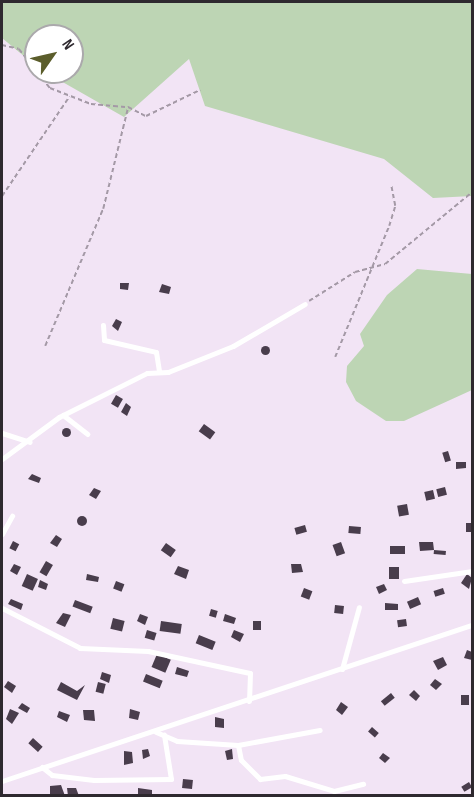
<!DOCTYPE html>
<style>
body{margin:0}
#map{position:relative;width:474px;height:797px;overflow:hidden;background:#f2e4f5;font-family:"Sofia Sans Condensed",sans-serif}
div>[style]{position:absolute}
.green>*{inset:0;background:#bdd5b4}
.building>*{inset:0;background:#493d4c;transform-origin:0 0}
.round{border-radius:50%}
.path>*{height:1.5px;margin-top:-0.75px;transform-origin:0;background:repeating-linear-gradient(90deg,#a499a6 0 4.5px,transparent 0 7.5px)}
.street>*{height:5px;margin:-2.5px;padding:0 2.5px;transform-origin:2.5px;border-radius:2.5px;background:#fff}
span{translate:-50% -50%;white-space:nowrap;text-align:center;line-height:1.15;-webkit-text-stroke:6px #fff;paint-order:stroke}
.frame{position:absolute;inset:0;border:3px solid #2e292f;pointer-events:none}
.north{position:absolute;left:24px;top:24px;width:60px;height:60px;box-sizing:border-box;background:#fff;border:2px solid #aba9ac;border-radius:50%;rotate:56deg;font-size:16px;font-weight:700;line-height:24px;text-align:center;color:#2e292f}
.north::after{content:'';display:block;margin:auto;width:21px;height:27px;background:#5b5d2b;clip-path:polygon(50% 0,100% 100%,50% 72%,0 100%)}
</style>
<div id="map">
<div class="green">
<div style="clip-path:polygon(2px 2px,472px 2px,472px 196px,433px 198px,384px 159px,205px 106px,189px 59px,124px 117px,45px 72px,72px 72px,72px 36px,36px 36px,36px 66px,2px 38px)"></div>
<div style="clip-path:polygon(417px 269px,472px 274px,472px 390px,404px 421px,386px 421px,356px 401px,346px 382px,347px 366px,364px 346px,360px 334px,387px 295px)"></div>
</div>
<div class="building">
<div style="clip-path:polygon(120px 283px,129px 283px,128px 290px,120px 289px)"></div>
<div style="clip-path:polygon(162px 284px,171px 287px,169px 294px,159px 292px)"></div>
<div style="clip-path:polygon(116px 319px,122px 322px,118px 331px,112px 326px)"></div>
<div class="round" style="left:260.5px;top:345.5px;width:9px;height:9px"></div>
<div style="left:116px;top:395px;width:8px;height:10px;rotate:30deg"></div>
<div style="clip-path:polygon(126px 403px,131px 407px,127px 416px,121px 412px)"></div>
<div style="left:204px;top:424px;width:14px;height:9px;rotate:36deg"></div>
<div class="round" style="left:61.5px;top:427.5px;width:9px;height:9px"></div>
<div style="left:448px;top:451px;width:10px;height:6px;rotate:73deg"></div>
<div style="clip-path:polygon(456px 462px,466px 462px,466px 468px,456px 469px)"></div>
<div style="clip-path:polygon(32px 474px,41px 478px,39px 483px,28px 479px)"></div>
<div style="left:445px;top:487px;width:8px;height:9px;rotate:76deg"></div>
<div style="clip-path:polygon(94px 488px,101px 491px,96px 499px,89px 495px)"></div>
<div style="left:433px;top:490px;width:9px;height:9px;rotate:77deg"></div>
<div style="left:407px;top:504px;width:11px;height:10px;rotate:80deg"></div>
<div class="round" style="left:77px;top:516px;width:10px;height:10px"></div>
<div style="left:466px;top:523px;width:6px;height:9px"></div>
<div style="left:305px;top:525px;width:7px;height:11px;rotate:74deg"></div>
<div style="left:349px;top:526px;width:12px;height:7px;rotate:5deg"></div>
<div style="clip-path:polygon(56px 535px,62px 539px,57px 547px,50px 543px)"></div>
<div style="left:13px;top:541px;width:7px;height:8px;rotate:27deg"></div>
<div style="left:341px;top:542px;width:12px;height:9px;rotate:70deg"></div>
<div style="clip-path:polygon(419px 542px,433px 542px,434px 550px,420px 551px)"></div>
<div style="left:166px;top:543px;width:12px;height:9px;rotate:35deg"></div>
<div style="left:390px;top:546px;width:15px;height:8px"></div>
<div style="left:434px;top:550px;width:12px;height:4px;rotate:5deg"></div>
<div style="left:46px;top:561px;width:8px;height:13px;rotate:30deg"></div>
<div style="clip-path:polygon(14px 564px,21px 567px,17px 575px,10px 571px)"></div>
<div style="clip-path:polygon(291px 564px,301px 564px,303px 572px,292px 573px)"></div>
<div style="clip-path:polygon(178px 566px,189px 570px,186px 579px,174px 574px)"></div>
<div style="left:389px;top:567px;width:10px;height:12px"></div>
<div style="left:27px;top:574px;width:12px;height:13px;rotate:24deg"></div>
<div style="clip-path:polygon(87px 574px,99px 577px,98px 582px,86px 580px)"></div>
<div style="clip-path:polygon(467px 574px,472px 578px,469px 589px,461px 583px)"></div>
<div style="clip-path:polygon(40px 580px,48px 584px,46px 590px,38px 587px)"></div>
<div style="left:116px;top:581px;width:9px;height:8px;rotate:21deg"></div>
<div style="clip-path:polygon(384px 584px,387px 590px,379px 594px,376px 587px)"></div>
<div style="left:304px;top:588px;width:9px;height:9px;rotate:21deg"></div>
<div style="left:443px;top:588px;width:6px;height:10px;rotate:72deg"></div>
<div style="left:418px;top:597px;width:8px;height:12px;rotate:67deg"></div>
<div style="clip-path:polygon(11px 599px,23px 604px,21px 610px,8px 604px)"></div>
<div style="left:75px;top:600px;width:19px;height:7px;rotate:21deg"></div>
<div style="clip-path:polygon(385px 603px,398px 604px,398px 610px,385px 610px)"></div>
<div style="left:335px;top:605px;width:9px;height:8px;rotate:6deg"></div>
<div style="left:211px;top:609px;width:7px;height:7px;rotate:16deg"></div>
<div style="clip-path:polygon(63px 613px,71px 615px,65px 627px,56px 623px)"></div>
<div style="clip-path:polygon(140px 614px,148px 617px,145px 625px,137px 621px)"></div>
<div style="clip-path:polygon(225px 614px,236px 618px,234px 624px,223px 621px)"></div>
<div style="left:113px;top:618px;width:12px;height:11px;rotate:14deg"></div>
<div style="left:406px;top:619px;width:7px;height:9px;rotate:82deg"></div>
<div style="left:161px;top:621px;width:21px;height:10px;rotate:8deg"></div>
<div style="left:253px;top:621px;width:8px;height:9px"></div>
<div style="left:147px;top:630px;width:10px;height:8px;rotate:17deg"></div>
<div style="clip-path:polygon(234px 630px,244px 634px,240px 642px,231px 637px)"></div>
<div style="left:199px;top:635px;width:18px;height:9px;rotate:22deg"></div>
<div style="clip-path:polygon(467px 650px,472px 652px,472px 660px,464px 658px)"></div>
<div style="left:157px;top:654px;width:15px;height:14px;rotate:23deg"></div>
<div style="clip-path:polygon(443px 657px,447px 665px,438px 670px,433px 661px)"></div>
<div style="clip-path:polygon(177px 667px,189px 671px,187px 677px,175px 674px)"></div>
<div style="clip-path:polygon(102px 672px,111px 675px,109px 683px,100px 679px)"></div>
<div style="left:146px;top:674px;width:18px;height:8px;rotate:22deg"></div>
<div style="clip-path:polygon(435px 679px,442px 684px,436px 690px,430px 685px)"></div>
<div style="clip-path:polygon(8px 681px,16px 686px,12px 693px,4px 687px)"></div>
<div style="clip-path:polygon(61px 682px,77px 691px,85px 685px,77px 700px,57px 690px)"></div>
<div style="left:98px;top:682px;width:8px;height:10px;rotate:14deg"></div>
<div style="clip-path:polygon(414px 690px,420px 696px,416px 701px,409px 695px)"></div>
<div style="left:391px;top:693px;width:6px;height:13px;rotate:51deg"></div>
<div style="left:461px;top:695px;width:8px;height:10px"></div>
<div style="clip-path:polygon(341px 702px,348px 707px,342px 715px,336px 710px)"></div>
<div style="clip-path:polygon(22px 703px,30px 708px,27px 713px,18px 708px)"></div>
<div style="clip-path:polygon(10px 709px,19px 713px,12px 724px,6px 719px)"></div>
<div style="clip-path:polygon(130px 709px,140px 712px,138px 720px,129px 718px)"></div>
<div style="clip-path:polygon(83px 710px,94px 710px,95px 721px,84px 720px)"></div>
<div style="clip-path:polygon(59px 711px,70px 715px,67px 722px,57px 717px)"></div>
<div style="clip-path:polygon(215px 717px,224px 719px,224px 728px,215px 727px)"></div>
<div style="left:372px;top:727px;width:9px;height:6px;rotate:41deg"></div>
<div style="left:33px;top:738px;width:13px;height:7px;rotate:42deg"></div>
<div style="clip-path:polygon(148px 749px,150px 756px,143px 759px,142px 750px)"></div>
<div style="clip-path:polygon(232px 749px,233px 759px,227px 760px,225px 751px)"></div>
<div style="clip-path:polygon(124px 751px,132px 752px,133px 763px,124px 765px)"></div>
<div style="clip-path:polygon(383px 753px,390px 758px,385px 763px,379px 758px)"></div>
<div style="left:183px;top:779px;width:10px;height:9px;rotate:6deg"></div>
<div style="left:469px;top:782px;width:6px;height:9px;rotate:59deg"></div>
<div style="clip-path:polygon(61px 785px,65px 796px,50px 796px,50px 786px)"></div>
<div style="clip-path:polygon(67px 788px,76px 788px,79px 796px,68px 796px)"></div>
<div style="clip-path:polygon(138px 788px,152px 790px,152px 796px,138px 796px)"></div>
</div>
<div class="path">
<div style="left:2px;top:45px;width:17px;rotate:13deg"></div>
<div style="left:19px;top:49px;width:50px;rotate:51.5deg"></div>
<div style="left:50px;top:88px;width:44px;rotate:21.3deg"></div>
<div style="left:91px;top:104px;width:37px;rotate:5deg"></div>
<div style="left:128px;top:107px;width:20px;rotate:27deg"></div>
<div style="left:146px;top:116px;width:60px;rotate:-25.7deg"></div>
<div style="left:2px;top:196px;width:120px;rotate:-55.9deg"></div>
<div style="left:309px;top:301px;width:54px;rotate:-32.2deg"></div>
<div style="left:355px;top:272px;width:31px;rotate:-15deg"></div>
<div style="left:385px;top:264px;width:113px;rotate:-39.6deg"></div>
<div style="left:45px;top:346px;width:149px;rotate:-67.1deg"></div>
<div style="left:103px;top:209px;width:105px;rotate:-76.2deg"></div>
<div style="left:335px;top:357px;width:142px;rotate:-67.6deg"></div>
<div style="left:389px;top:226px;width:21px;rotate:-73deg"></div>
<div style="left:395px;top:206px;width:21px;rotate:-101deg"></div>
</div>
<div class="street">
<div style="left:103px;top:325px;width:15px;rotate:86deg"></div>
<div style="left:104px;top:340px;width:53px;rotate:13deg"></div>
<div style="left:156px;top:352px;width:20px;rotate:81deg"></div>
<div style="left:63px;top:415px;width:31px;rotate:38deg"></div>
<div style="left:2px;top:433px;width:29px;rotate:18deg"></div>
<div style="left:2px;top:459px;width:71px;rotate:-36.4deg"></div>
<div style="left:59px;top:417px;width:98px;rotate:-26.6deg"></div>
<div style="left:147px;top:373px;width:21px;rotate:-3deg"></div>
<div style="left:168px;top:372px;width:70px;rotate:-21.8deg"></div>
<div style="left:233px;top:346px;width:83px;rotate:-30.3deg"></div>
<div style="left:2px;top:534px;width:21px;rotate:-61deg"></div>
<div style="left:404px;top:581px;width:69px;rotate:-8.4deg"></div>
<div style="left:2px;top:608px;width:88px;rotate:27.1deg"></div>
<div style="left:80px;top:648px;width:68px;rotate:2.5deg"></div>
<div style="left:148px;top:651px;width:104px;rotate:12.2deg"></div>
<div style="left:250px;top:673px;width:28px;rotate:92deg"></div>
<div style="left:342px;top:669px;width:64px;rotate:-74.7deg"></div>
<div style="left:156px;top:732px;width:23px;rotate:23deg"></div>
<div style="left:177px;top:741px;width:61px;rotate:3.8deg"></div>
<div style="left:238px;top:745px;width:15px;rotate:79deg"></div>
<div style="left:241px;top:760px;width:27px;rotate:45deg"></div>
<div style="left:260px;top:779px;width:25px;rotate:-7deg"></div>
<div style="left:285px;top:776px;width:51px;rotate:17deg"></div>
<div style="left:334px;top:791px;width:30px;rotate:-14deg"></div>
<div style="left:238px;top:745px;width:83px;rotate:-10.4deg"></div>
<div style="left:42px;top:767px;width:13px;rotate:39deg"></div>
<div style="left:52px;top:775px;width:42px;rotate:6.8deg"></div>
<div style="left:94px;top:780px;width:77px;rotate:-0.7deg"></div>
<div style="left:171px;top:779px;width:45px;rotate:-99deg"></div>
<div style="left:2px;top:781px;width:495px;rotate:-18.4deg"></div>
</div>
<div class="frame"></div>
<div class="north">N</div>
</div>
